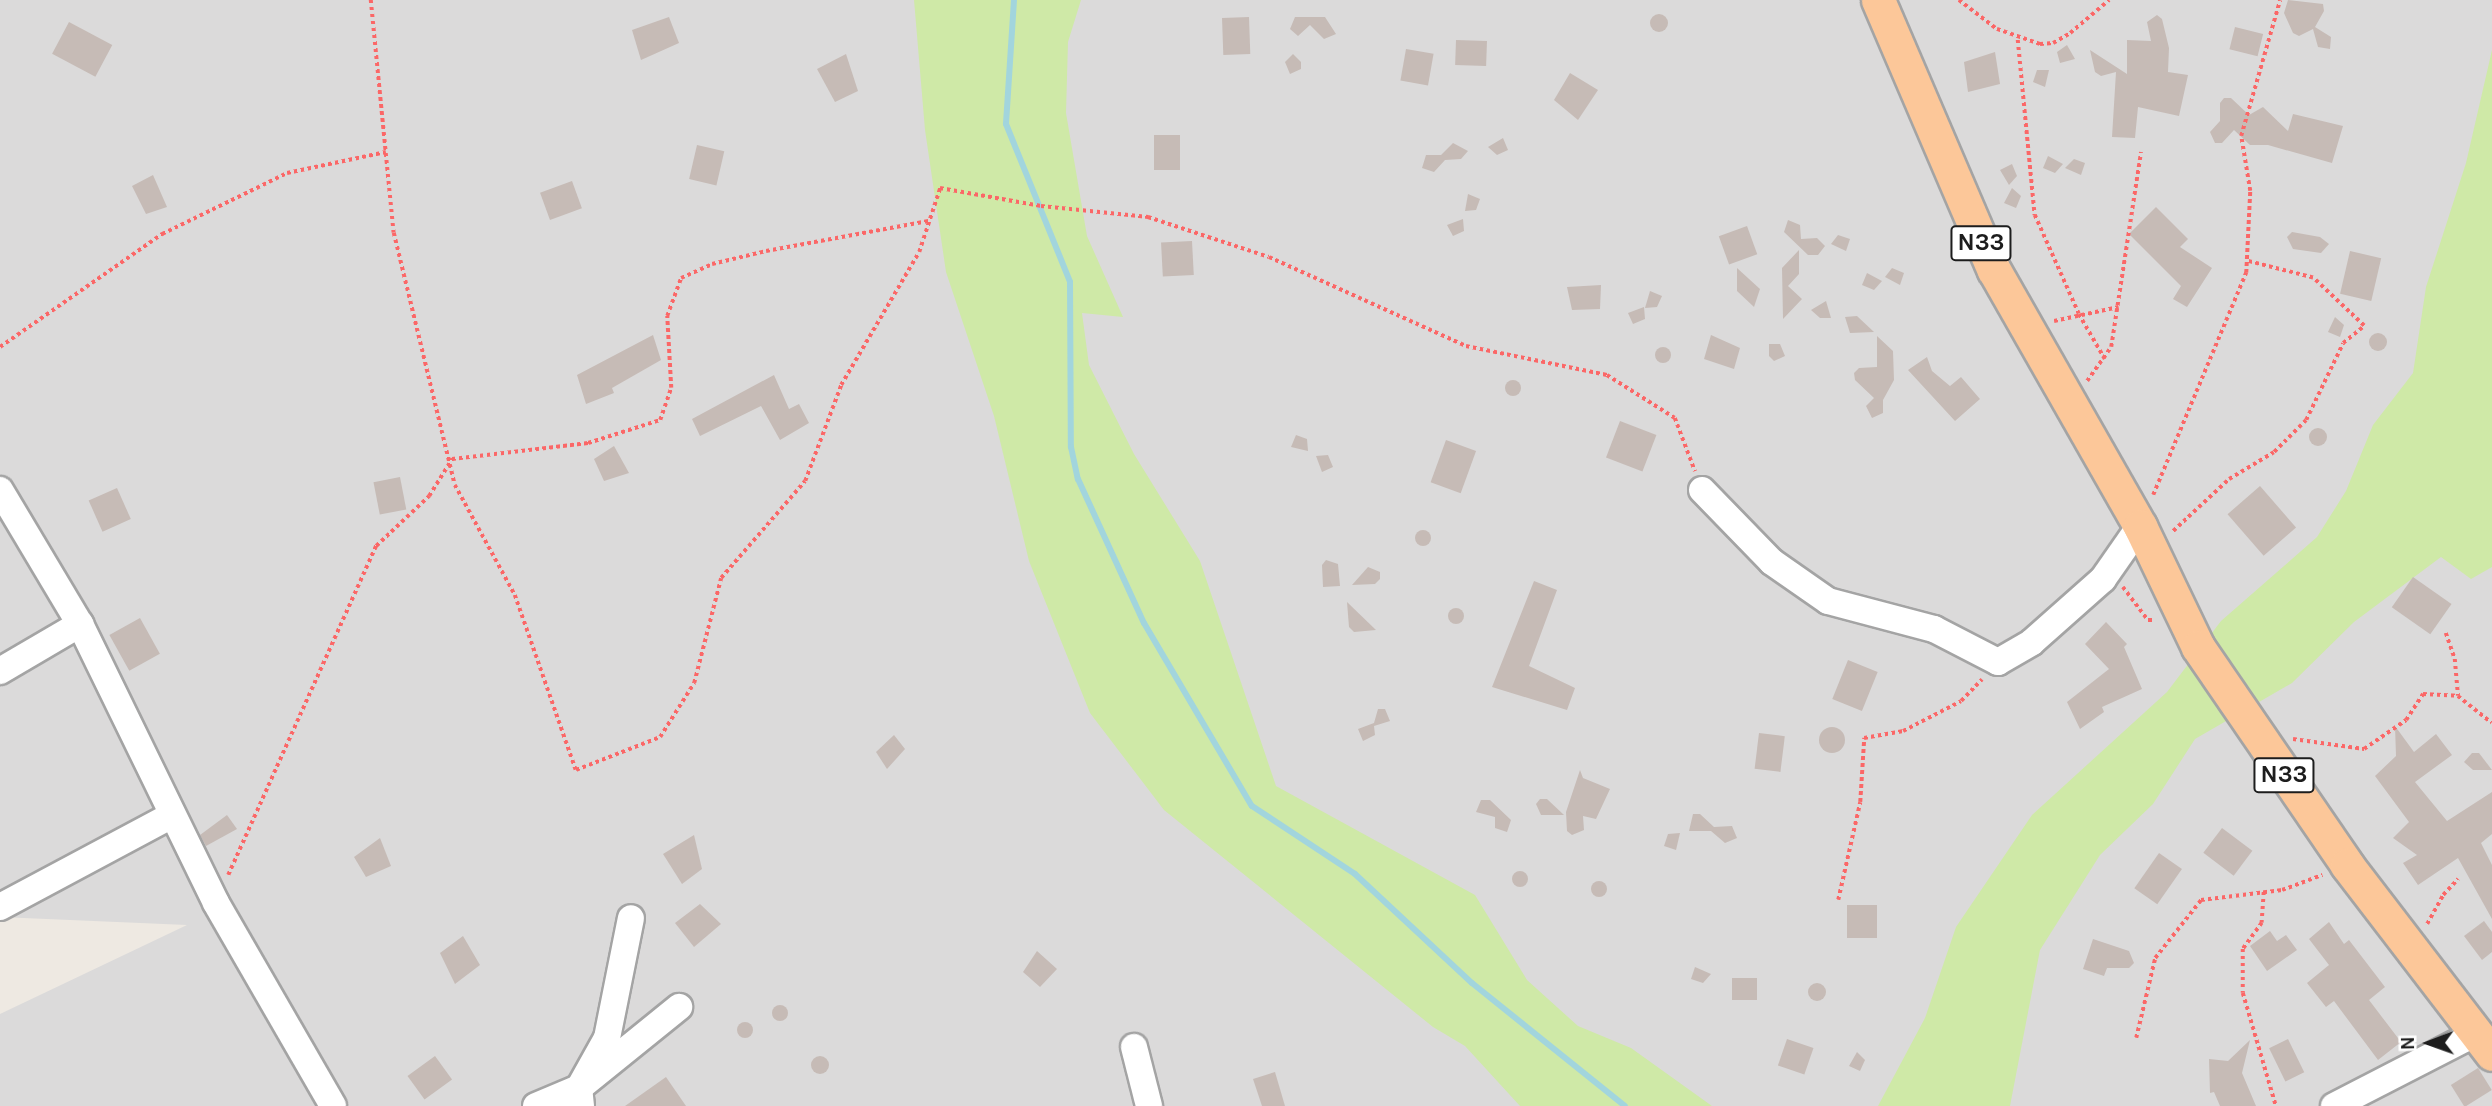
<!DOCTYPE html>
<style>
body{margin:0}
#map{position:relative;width:2492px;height:1106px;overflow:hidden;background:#eee9e2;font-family:Karla,sans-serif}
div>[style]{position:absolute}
.residential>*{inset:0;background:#dbdada}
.grass>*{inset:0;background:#cfe9a7}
.stream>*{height:6px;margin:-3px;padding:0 3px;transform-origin:3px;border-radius:3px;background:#a2d5dd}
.building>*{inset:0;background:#c6bbb6;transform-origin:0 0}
.round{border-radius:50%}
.path>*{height:3.5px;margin-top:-1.75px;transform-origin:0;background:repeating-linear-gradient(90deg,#fb6767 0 3.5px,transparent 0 7px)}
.roads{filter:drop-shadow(2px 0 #a4a4a4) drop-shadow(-2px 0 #a4a4a4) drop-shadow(0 2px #a4a4a4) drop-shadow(0 -2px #a4a4a4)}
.minor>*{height:26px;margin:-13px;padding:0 13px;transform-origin:13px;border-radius:13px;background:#fff}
.major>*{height:33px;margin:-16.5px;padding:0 16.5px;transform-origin:16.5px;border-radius:16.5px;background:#fcc799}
span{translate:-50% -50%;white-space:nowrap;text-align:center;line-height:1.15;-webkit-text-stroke:5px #fff;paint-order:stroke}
.shield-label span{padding:2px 5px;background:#fff;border:2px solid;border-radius:5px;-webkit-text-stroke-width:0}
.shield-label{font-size:24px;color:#1d1d1d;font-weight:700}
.north{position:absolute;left:2394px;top:1008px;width:70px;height:70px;-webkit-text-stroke:5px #fff;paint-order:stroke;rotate:269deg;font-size:19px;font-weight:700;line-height:28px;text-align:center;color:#1d1d1d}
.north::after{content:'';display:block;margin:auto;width:24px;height:32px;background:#1d1d1d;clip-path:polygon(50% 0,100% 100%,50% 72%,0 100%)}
</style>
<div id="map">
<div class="residential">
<div style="clip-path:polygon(0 0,2492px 0,2492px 1106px,0 1106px,0 1014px,187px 925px,0 917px)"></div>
</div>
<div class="grass">
<div style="clip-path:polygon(914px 0,1081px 0,1068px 42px,1066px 113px,1087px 236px,1123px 317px,1082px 313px,1089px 365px,1134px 454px,1200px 561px,1276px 786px,1475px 895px,1527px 980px,1578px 1026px,1631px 1048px,1712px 1106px,1520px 1106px,1465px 1046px,1433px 1027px,1164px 810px,1090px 713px,1029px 561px,994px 416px,946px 272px,925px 130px)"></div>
<div style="clip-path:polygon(2492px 50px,2492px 567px,2471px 579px,2441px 557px,2354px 622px,2292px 683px,2195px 739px,2153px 804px,2100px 855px,2040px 950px,2010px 1106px,1878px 1106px,1925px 1018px,1956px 927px,2032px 815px,2167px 692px,2221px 621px,2317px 537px,2346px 491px,2373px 425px,2413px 373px,2426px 287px,2466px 163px)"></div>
</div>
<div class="stream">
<div style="left:1014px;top:0;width:124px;rotate:93.7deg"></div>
<div style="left:1006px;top:124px;width:170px;rotate:67.9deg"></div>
<div style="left:1070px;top:282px;width:165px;rotate:89.7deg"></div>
<div style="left:1071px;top:447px;width:33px;rotate:78deg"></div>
<div style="left:1078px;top:479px;width:158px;rotate:65.4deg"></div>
<div style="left:1144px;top:623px;width:212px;rotate:59.5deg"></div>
<div style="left:1252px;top:806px;width:123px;rotate:33.4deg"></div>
<div style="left:1355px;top:874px;width:160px;rotate:43deg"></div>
<div style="left:1472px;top:983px;width:196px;rotate:38.8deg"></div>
</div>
<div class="building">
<div style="clip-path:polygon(2288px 0,2323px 4px,2324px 11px,2315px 27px,2331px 37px,2330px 49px,2318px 47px,2313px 29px,2299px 36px,2293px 33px,2284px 13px)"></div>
<div class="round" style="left:1650px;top:14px;width:18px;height:18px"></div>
<div style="clip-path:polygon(2157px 15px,2162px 19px,2169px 48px,2168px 72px,2188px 75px,2179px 116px,2138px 107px,2135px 138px,2112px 137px,2116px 72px,2101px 76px,2095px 72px,2090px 50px,2127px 74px,2127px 40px,2151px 41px,2147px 22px)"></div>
<div style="clip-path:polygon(669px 17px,679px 43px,641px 60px,632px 30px)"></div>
<div style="left:1249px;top:17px;width:37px;height:27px;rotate:88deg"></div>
<div style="clip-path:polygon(1295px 17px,1325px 17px,1336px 34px,1324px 39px,1310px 25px,1298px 36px,1290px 29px)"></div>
<div style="left:69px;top:22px;width:49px;height:36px;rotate:28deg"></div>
<div style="left:2235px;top:27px;width:29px;height:23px;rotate:14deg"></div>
<div style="left:1456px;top:40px;width:31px;height:25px;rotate:2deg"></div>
<div style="clip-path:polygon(2067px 45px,2075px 59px,2060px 63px,2057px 52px)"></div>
<div style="left:1406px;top:49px;width:28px;height:32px;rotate:10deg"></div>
<div style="clip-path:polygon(1995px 52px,2000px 84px,1968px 92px,1964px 62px)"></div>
<div style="clip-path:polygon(846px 54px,858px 91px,835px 102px,817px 69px)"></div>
<div style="clip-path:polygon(1293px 54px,1301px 62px,1301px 69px,1290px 74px,1285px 62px)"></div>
<div style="clip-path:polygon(2037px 70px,2049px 70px,2045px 87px,2033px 82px)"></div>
<div style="clip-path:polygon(1570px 73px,1598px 90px,1578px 120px,1554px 100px)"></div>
<div style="clip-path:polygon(2224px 98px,2231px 98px,2249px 115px,2263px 107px,2288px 131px,2293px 114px,2343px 126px,2332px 163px,2268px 145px,2250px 145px,2234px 130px,2222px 143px,2215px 143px,2210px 132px,2220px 121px,2220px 103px)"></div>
<div style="left:1154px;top:135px;width:26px;height:35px"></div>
<div style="clip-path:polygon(1503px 138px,1508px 150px,1497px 155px,1488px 147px)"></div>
<div style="clip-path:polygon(1453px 143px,1468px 151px,1461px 159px,1445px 160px,1434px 172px,1422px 168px,1426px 155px,1441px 155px)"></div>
<div style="left:697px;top:145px;width:28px;height:35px;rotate:13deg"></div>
<div style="clip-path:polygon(2048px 156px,2063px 164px,2055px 173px,2043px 168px)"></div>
<div style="clip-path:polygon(2074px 159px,2085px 163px,2081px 175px,2065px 168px)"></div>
<div style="clip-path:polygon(2012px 164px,2017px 176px,2009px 185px,2000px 170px)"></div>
<div style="clip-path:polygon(153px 175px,167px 207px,146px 214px,132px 186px)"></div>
<div style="left:572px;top:181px;width:29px;height:34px;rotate:70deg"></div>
<div style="clip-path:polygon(2012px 188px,2021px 196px,2016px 208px,2004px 203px)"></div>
<div style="clip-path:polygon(1468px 194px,1480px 199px,1476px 210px,1465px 211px)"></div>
<div style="clip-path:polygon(2156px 207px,2188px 239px,2180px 247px,2212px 268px,2187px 307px,2173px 299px,2181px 286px,2129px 234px)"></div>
<div style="clip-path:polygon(1463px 219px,1464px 231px,1453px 236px,1447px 225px)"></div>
<div style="clip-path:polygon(1788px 220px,1800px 225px,1801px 239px,1817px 238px,1825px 246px,1818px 255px,1808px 255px,1784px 232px)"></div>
<div style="left:1747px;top:226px;width:30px;height:30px;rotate:70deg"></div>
<div style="clip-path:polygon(2292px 232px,2320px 237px,2329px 244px,2321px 253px,2293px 249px,2287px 237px)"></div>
<div style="clip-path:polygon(1838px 235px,1850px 239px,1846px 251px,1831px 244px)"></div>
<div style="left:1192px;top:241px;width:34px;height:31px;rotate:87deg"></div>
<div style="clip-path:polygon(1799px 250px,1799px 274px,1788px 286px,1802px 299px,1783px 319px,1782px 268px)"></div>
<div style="left:2350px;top:251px;width:32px;height:44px;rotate:13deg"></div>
<div style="clip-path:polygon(1737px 268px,1760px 289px,1754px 307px,1737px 291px)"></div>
<div style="clip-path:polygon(1892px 268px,1904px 273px,1900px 285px,1885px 277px)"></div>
<div style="clip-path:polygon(1867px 273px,1882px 281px,1874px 290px,1862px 285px)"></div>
<div style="clip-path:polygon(1601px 285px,1600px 309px,1572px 310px,1567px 287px)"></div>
<div style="clip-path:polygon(1650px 291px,1662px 296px,1657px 307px,1645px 308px)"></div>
<div style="clip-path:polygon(1826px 301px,1831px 318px,1820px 318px,1811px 310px)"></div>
<div style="clip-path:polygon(1644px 307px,1645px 319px,1633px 324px,1628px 313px)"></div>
<div style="clip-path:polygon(1857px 316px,1874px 332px,1850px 333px,1845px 317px)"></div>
<div style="clip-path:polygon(2335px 317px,2344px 325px,2340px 337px,2328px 332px)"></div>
<div class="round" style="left:2369px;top:333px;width:18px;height:18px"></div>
<div style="clip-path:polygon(653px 335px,661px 360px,612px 388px,614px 393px,586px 404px,577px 375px)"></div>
<div style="clip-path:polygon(1711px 335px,1740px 348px,1734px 369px,1704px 359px)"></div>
<div style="clip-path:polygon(1877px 336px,1893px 351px,1894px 380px,1883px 400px,1883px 413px,1872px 418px,1866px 406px,1874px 398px,1855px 380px,1854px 373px,1859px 368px,1877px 367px)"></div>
<div style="clip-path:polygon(1769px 344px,1780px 344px,1785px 356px,1774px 361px,1769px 356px)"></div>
<div class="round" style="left:1655px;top:347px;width:16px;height:16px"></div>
<div style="clip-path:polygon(1927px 357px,1932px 371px,1950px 386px,1961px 377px,1980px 399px,1955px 421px,1908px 370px)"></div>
<div style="clip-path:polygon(774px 375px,789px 409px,799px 404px,809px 423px,780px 440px,761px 406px,700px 436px,692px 419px)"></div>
<div class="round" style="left:1505px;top:380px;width:16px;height:16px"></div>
<div style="left:1620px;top:421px;width:39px;height:39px;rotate:21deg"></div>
<div class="round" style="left:2309px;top:428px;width:18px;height:18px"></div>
<div style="clip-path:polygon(1296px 435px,1307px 439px,1308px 451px,1291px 447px)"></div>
<div style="left:1446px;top:440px;width:32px;height:45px;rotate:20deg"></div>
<div style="clip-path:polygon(614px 446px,629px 473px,604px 481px,594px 459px)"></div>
<div style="clip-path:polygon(1328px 455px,1333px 467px,1322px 472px,1316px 456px)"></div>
<div style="left:400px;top:477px;width:33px;height:27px;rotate:79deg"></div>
<div style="left:2260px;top:486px;width:55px;height:43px;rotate:49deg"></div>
<div style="left:117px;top:488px;width:34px;height:31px;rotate:66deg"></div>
<div class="round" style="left:1415px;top:530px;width:16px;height:16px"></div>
<div style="clip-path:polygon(1326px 560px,1338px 564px,1340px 586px,1323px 587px,1322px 565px)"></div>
<div style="clip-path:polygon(1368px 567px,1380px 572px,1380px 579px,1375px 584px,1352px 585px)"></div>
<div style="left:2413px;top:577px;width:47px;height:37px;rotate:35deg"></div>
<div style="clip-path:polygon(1534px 581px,1557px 590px,1529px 666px,1575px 688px,1567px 710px,1492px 687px)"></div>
<div style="clip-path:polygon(1347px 602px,1376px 630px,1354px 632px,1349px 627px)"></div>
<div class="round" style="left:1448px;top:608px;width:16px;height:16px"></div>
<div style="left:140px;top:618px;width:41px;height:35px;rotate:61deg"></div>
<div style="clip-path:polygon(2106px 622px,2127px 644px,2124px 647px,2142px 689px,2102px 707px,2104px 712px,2080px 729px,2067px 702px,2109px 669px,2085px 644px)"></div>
<div style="left:1848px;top:660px;width:32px;height:42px;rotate:22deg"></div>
<div style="clip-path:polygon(1378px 709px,1385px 709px,1390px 721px,1374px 726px,1375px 735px,1363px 741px,1358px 729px,1374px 723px)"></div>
<div style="clip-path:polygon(2395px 726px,2414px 752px,2436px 734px,2452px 755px,2415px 782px,2447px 821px,2492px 792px,2492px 834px,2481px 843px,2492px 865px,2492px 919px,2458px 858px,2418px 885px,2403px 863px,2417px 855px,2393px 838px,2409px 822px,2375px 776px,2396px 756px)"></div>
<div class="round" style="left:1819px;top:727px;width:26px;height:26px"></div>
<div style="left:1759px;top:733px;width:26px;height:36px;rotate:7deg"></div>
<div style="clip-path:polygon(894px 735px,905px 749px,887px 769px,876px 752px)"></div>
<div style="clip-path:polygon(2472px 753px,2479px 753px,2492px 770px,2473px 770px,2464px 762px)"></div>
<div style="clip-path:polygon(1580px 770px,1583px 778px,1610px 789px,1596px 819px,1583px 816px,1584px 830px,1572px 835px,1567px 831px,1566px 812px)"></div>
<div style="clip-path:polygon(1540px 799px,1547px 799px,1564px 815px,1541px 815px,1536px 804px)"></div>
<div style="clip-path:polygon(1481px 800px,1490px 800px,1511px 820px,1507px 832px,1495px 828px,1495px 817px,1476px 812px)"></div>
<div style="clip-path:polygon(1693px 814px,1700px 814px,1714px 827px,1732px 826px,1737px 838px,1725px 843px,1711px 831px,1689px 831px)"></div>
<div style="clip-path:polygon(227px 815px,237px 829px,206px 846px,200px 835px)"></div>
<div style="left:2222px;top:828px;width:38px;height:31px;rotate:37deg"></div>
<div style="clip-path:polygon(1680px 833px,1676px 850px,1664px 846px,1668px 834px)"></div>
<div style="clip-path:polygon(694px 835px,702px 869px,682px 884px,663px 854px)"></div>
<div style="clip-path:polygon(380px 838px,391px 866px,366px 877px,354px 857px)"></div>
<div style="left:2159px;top:853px;width:28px;height:43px;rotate:35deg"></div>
<div class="round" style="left:1512px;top:871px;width:16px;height:16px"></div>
<div class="round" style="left:1591px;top:881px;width:16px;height:16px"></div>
<div style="clip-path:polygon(700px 904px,721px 924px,694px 947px,675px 923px)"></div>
<div style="left:1877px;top:905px;width:33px;height:30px;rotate:90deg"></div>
<div style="clip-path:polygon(2484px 921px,2492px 932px,2492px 952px,2482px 960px,2464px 936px)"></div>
<div style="clip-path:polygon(2329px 922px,2344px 944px,2349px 940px,2385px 987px,2369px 1000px,2401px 1042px,2378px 1060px,2334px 1001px,2326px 1007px,2307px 983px,2329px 965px,2309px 939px)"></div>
<div style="clip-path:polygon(2270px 931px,2277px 941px,2286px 935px,2297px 950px,2267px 971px,2250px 946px)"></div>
<div style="clip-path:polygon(463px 936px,480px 965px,455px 984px,440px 953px)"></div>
<div style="clip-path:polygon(2093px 939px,2129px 951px,2134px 963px,2129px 968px,2107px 968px,2104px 976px,2083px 969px)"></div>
<div style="clip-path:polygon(1037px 951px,1057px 969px,1040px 987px,1023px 972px)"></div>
<div style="clip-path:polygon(1695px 967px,1711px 974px,1703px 983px,1691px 979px)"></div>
<div style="left:1732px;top:978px;width:25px;height:22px"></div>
<div class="round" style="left:1808px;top:983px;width:18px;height:18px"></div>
<div class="round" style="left:772px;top:1005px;width:16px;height:16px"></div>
<div class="round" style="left:737px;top:1022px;width:16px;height:16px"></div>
<div style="left:1787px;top:1039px;width:28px;height:28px;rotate:19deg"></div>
<div style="left:2288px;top:1039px;width:37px;height:21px;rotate:64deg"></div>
<div style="clip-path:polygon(2250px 1040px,2242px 1073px,2256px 1106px,2220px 1106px,2214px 1092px,2210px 1093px,2209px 1059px,2228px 1061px)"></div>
<div style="clip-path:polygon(1857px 1052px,1865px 1060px,1860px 1071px,1849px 1066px)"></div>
<div style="left:435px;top:1056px;width:29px;height:34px;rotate:54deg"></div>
<div class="round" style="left:811px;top:1056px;width:18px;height:18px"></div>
<div style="left:2478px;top:1068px;width:26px;height:32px;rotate:58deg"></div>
<div style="clip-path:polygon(1275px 1072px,1285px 1106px,1262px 1106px,1253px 1079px)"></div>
<div style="clip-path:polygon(666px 1077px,686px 1106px,625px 1106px)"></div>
</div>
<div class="path">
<div style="left:371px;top:0;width:234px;rotate:84.4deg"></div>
<div style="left:394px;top:233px;width:259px;rotate:76.4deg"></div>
<div style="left:455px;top:485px;width:125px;rotate:61.4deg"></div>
<div style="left:515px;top:595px;width:185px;rotate:70.8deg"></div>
<div style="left:576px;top:770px;width:90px;rotate:-21.4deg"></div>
<div style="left:660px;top:737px;width:64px;rotate:-57.8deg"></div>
<div style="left:694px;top:683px;width:108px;rotate:-75.6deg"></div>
<div style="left:721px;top:578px;width:128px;rotate:-49.1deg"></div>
<div style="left:805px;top:481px;width:103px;rotate:-69.4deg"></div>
<div style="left:841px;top:385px;width:154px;rotate:-59.6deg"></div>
<div style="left:919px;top:252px;width:67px;rotate:-71.8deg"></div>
<div style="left:940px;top:188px;width:103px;rotate:10.1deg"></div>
<div style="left:1041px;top:206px;width:108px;rotate:5.9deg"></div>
<div style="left:1148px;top:217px;width:127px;rotate:18.3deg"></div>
<div style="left:1269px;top:257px;width:216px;rotate:24.3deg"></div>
<div style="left:1466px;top:346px;width:144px;rotate:11.6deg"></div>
<div style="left:1607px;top:375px;width:80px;rotate:32.3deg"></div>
<div style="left:1675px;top:418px;width:57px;rotate:69.3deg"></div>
<div style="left:1959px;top:0;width:48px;rotate:37.3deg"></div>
<div style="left:1997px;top:29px;width:46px;rotate:19.2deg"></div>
<div style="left:2040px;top:44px;width:13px;rotate:-4deg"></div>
<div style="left:2053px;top:43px;width:20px;rotate:-30deg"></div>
<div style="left:2070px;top:33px;width:51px;rotate:-40.2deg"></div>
<div style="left:2018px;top:40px;width:176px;rotate:84.5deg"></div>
<div style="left:2035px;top:215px;width:108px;rotate:66deg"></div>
<div style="left:2079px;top:314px;width:52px;rotate:60deg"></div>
<div style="left:2054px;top:321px;width:66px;rotate:-12.3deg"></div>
<div style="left:0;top:347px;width:198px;rotate:-34.9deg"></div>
<div style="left:162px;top:234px;width:139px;rotate:-26deg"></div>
<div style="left:287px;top:173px;width:101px;rotate:-12deg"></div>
<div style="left:2087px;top:381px;width:42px;rotate:-54.8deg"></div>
<div style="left:2111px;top:347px;width:197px;rotate:-81.3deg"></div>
<div style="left:2153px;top:495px;width:241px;rotate:-67.3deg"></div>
<div style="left:2246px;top:273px;width:82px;rotate:-87.2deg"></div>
<div style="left:2250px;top:191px;width:56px;rotate:-99.3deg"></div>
<div style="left:2241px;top:136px;width:141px;rotate:-74deg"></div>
<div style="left:2173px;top:531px;width:76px;rotate:-42.9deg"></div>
<div style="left:2229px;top:479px;width:52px;rotate:-31deg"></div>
<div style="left:2274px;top:452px;width:45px;rotate:-45deg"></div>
<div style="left:2306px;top:420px;width:85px;rotate:-64.3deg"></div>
<div style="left:2343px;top:343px;width:27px;rotate:-39deg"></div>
<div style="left:2364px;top:326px;width:70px;rotate:-136.7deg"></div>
<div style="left:2313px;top:278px;width:68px;rotate:-165.6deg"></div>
<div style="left:2123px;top:587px;width:41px;rotate:52.9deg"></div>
<div style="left:2148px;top:620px;width:7px"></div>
<div style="left:2446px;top:633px;width:28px;rotate:71deg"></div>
<div style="left:2455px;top:659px;width:37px;rotate:85deg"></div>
<div style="left:2458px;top:696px;width:43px;rotate:38.5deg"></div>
<div style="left:2293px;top:739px;width:72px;rotate:8deg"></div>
<div style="left:2364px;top:749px;width:51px;rotate:-34.6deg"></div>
<div style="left:2406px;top:720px;width:31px;rotate:-57deg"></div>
<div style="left:2423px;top:694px;width:35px;rotate:3deg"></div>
<div style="left:228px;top:875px;width:361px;rotate:-65.8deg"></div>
<div style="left:376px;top:546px;width:73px;rotate:-43.3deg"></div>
<div style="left:429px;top:496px;width:44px;rotate:-58.1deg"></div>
<div style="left:452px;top:459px;width:137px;rotate:-6.7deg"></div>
<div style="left:588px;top:443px;width:76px;rotate:-17.7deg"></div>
<div style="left:660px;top:420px;width:34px;rotate:-71deg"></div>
<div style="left:671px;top:388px;width:72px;rotate:-93.2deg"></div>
<div style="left:667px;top:316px;width:40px;rotate:-69.8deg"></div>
<div style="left:681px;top:278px;width:34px;rotate:-24deg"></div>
<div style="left:712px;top:264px;width:56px;rotate:-13.5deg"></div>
<div style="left:766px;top:251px;width:165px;rotate:-10.5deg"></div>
<div style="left:2264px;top:892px;width:31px;rotate:94deg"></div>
<div style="left:2262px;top:923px;width:32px;rotate:126deg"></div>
<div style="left:2243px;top:949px;width:44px;rotate:90deg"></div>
<div style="left:2243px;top:993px;width:118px;rotate:73.7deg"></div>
<div style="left:1838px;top:900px;width:100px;rotate:-77.3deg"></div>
<div style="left:1860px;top:802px;width:64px;rotate:-86.4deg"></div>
<div style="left:1864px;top:738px;width:40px;rotate:-10deg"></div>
<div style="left:1903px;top:731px;width:65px;rotate:-27.3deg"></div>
<div style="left:1961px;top:701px;width:30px;rotate:-46deg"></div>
<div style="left:2427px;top:924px;width:33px;rotate:-61deg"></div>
<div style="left:2443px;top:895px;width:22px;rotate:-47deg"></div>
<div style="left:2136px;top:1038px;width:82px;rotate:-76.6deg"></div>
<div style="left:2155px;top:958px;width:74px;rotate:-51.6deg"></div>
<div style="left:2201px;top:900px;width:82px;rotate:-7deg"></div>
<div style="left:2282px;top:890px;width:43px;rotate:-20.6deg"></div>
</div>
<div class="roads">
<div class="minor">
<div style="left:0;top:490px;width:156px;rotate:59.2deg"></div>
<div style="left:80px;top:624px;width:310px;rotate:64deg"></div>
<div style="left:216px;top:903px;width:234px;rotate:60deg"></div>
<div style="left:1702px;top:490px;width:100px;rotate:45.8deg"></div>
<div style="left:1772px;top:562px;width:68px;rotate:34.9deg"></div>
<div style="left:1828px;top:601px;width:110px;rotate:14.8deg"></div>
<div style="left:1934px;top:629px;width:72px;rotate:27.3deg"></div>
<div style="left:1998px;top:662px;width:39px;rotate:-30deg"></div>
<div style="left:2032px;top:642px;width:95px;rotate:-41.6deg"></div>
<div style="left:2103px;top:579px;width:65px;rotate:-55.1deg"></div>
<div style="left:0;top:671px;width:93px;rotate:-30.4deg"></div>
<div style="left:0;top:907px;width:195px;rotate:-28.1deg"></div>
<div style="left:1134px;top:1047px;width:61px;rotate:75.7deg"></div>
<div style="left:536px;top:1106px;width:47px;rotate:-22.7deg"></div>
<div style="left:579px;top:1088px;width:129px;rotate:-39deg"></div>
<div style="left:581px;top:1106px;width:18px;rotate:-96deg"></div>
<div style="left:579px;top:1088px;width:57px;rotate:-60.8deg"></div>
<div style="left:607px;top:1038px;width:122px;rotate:-78.7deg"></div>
<div style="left:2334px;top:1106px;width:160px;rotate:-27.2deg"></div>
</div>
<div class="major">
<div style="left:1878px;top:0;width:294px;rotate:66.8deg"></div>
<div style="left:1994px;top:270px;width:295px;rotate:60.3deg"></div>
<div style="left:2140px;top:526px;width:134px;rotate:64.4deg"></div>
<div style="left:2198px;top:647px;width:264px;rotate:55.6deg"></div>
<div style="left:2347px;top:865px;width:238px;rotate:52.5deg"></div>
</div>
</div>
<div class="shield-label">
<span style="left:1981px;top:243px">N33</span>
<span style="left:2284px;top:775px">N33</span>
</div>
<div class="north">N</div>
</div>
